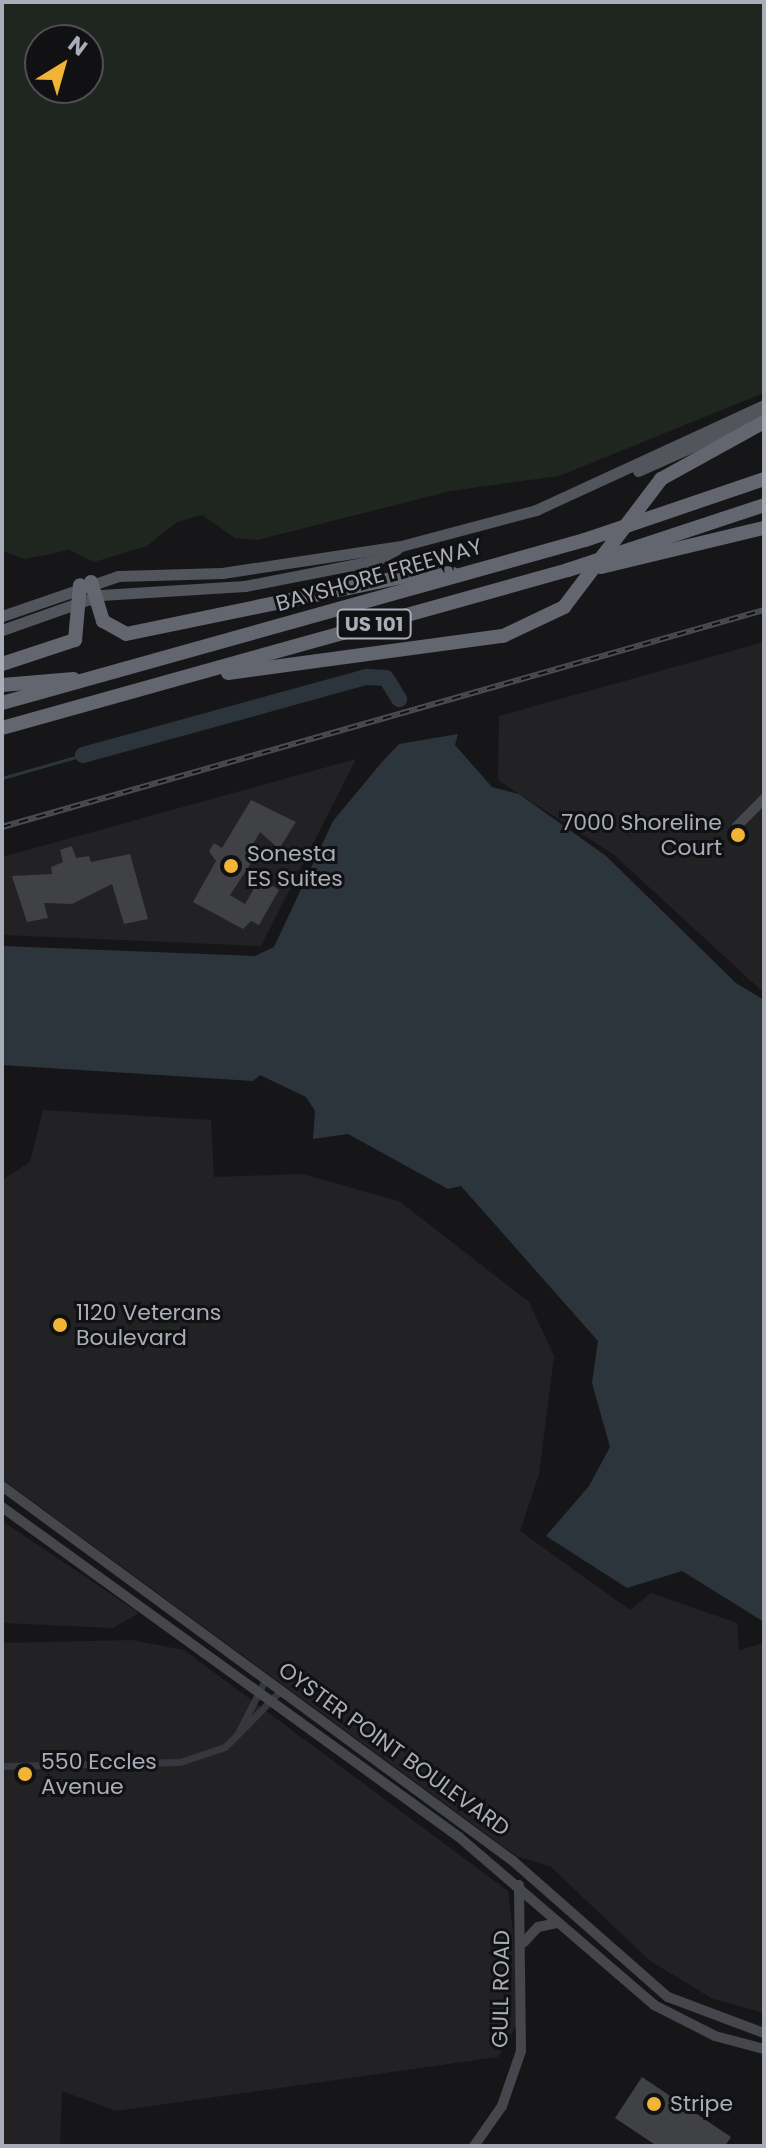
<!DOCTYPE html>
<style>
body{margin:0}
#map{position:relative;width:766px;height:2148px;overflow:hidden;background:#161618;font-family:Poppins,sans-serif}
div>[style]{position:absolute}
.built>*{inset:0;background:#222225}
.green>*{inset:0;background:#1e261f}
.water>*{inset:0;background:#2c353c}
.stream>*{height:3px;margin:-1.5px;padding:0 1.5px;transform-origin:1.5px;border-radius:1.5px;background:#2c353c}
.river>*{height:16px;margin:-8px;padding:0 8px;transform-origin:8px;border-radius:8px;background:#2c353c}
.building>*{inset:0;background:#404145}
.street>*{height:7px;margin:-3.5px;padding:0 3.5px;transform-origin:3.5px;border-radius:3.5px;background:#37383d}
.secondary>*{height:10px;margin:-5px;padding:0 5px;transform-origin:5px;border-radius:5px;background:#45474d}
.primary>*{height:11px;margin:-5.5px;padding:0 5.5px;transform-origin:5.5px;border-radius:5.5px;background:#53555c}
.highway>*{height:14px;margin:-7px;padding:0 7px;transform-origin:7px;border-radius:7px;background:#63666e}
.rail>*{height:6px;margin-top:-3px;transform-origin:0;background:repeating-linear-gradient(90deg,#111113 0 9px,#4a4c52 0 18px);box-sizing:border-box;border-block:2px solid #4a4c52}
.highway-bridge>*{height:14px;margin:-7px;padding:0 7px;transform-origin:7px;border-radius:7px;background:#63666e}
.dots>*{width:22px;height:22px;translate:-50% -50%;box-sizing:border-box;border:4px solid #111113;border-radius:50%}
span{translate:-50% -50%;white-space:nowrap;text-align:center;line-height:1.15;-webkit-text-stroke:6px #111113;paint-order:stroke}
.shield-label span{padding:2px 6px;background:#111113;border:2px solid;border-radius:6px;-webkit-text-stroke-width:0}
.shield-label{font-size:20px;color:#a8adb8;font-weight:700}
.street-label{font-size:22px;color:#a8adb8}
.poi-label{font-size:22px;color:#a8adb8}
.right{translate:-100% -50%;text-align:right}
.left{translate:0 -50%;text-align:left}
.frame{position:absolute;inset:0;border:4px solid #a8adb8;pointer-events:none}
.north{position:absolute;left:24px;top:24px;width:80px;height:80px;box-sizing:border-box;background:#111113;border:2px solid #4d4f55;border-radius:50%;rotate:37deg;font-size:22px;font-weight:700;line-height:32px;text-align:center;color:#a8adb8}
.north::after{content:'';display:block;margin:auto;width:28px;height:36px;background:#f1b435;clip-path:polygon(50% 0,100% 100%,50% 72%,0 100%)}
</style>
<div id="map">
<div class="built">
<div style="clip-path:polygon(764px 642px,764px 993px,613px 854px,498px 780px,499px 716px)"></div>
<div style="clip-path:polygon(356px 759px,261px 946px,2px 935px,2px 857px)"></div>
<div style="clip-path:polygon(43px 1110px,211px 1120px,214px 1177px,302px 1174px,399px 1201px,529px 1302px,554px 1356px,539px 1474px,520px 1531px,630px 1610px,651px 1593px,737px 1623px,739px 1650px,764px 1643px,764px 2013px,711px 1998px,649px 1960px,550px 1866px,518px 1857px,2px 1479px,2px 1180px,30px 1162px)"></div>
<div style="clip-path:polygon(2px 1521px,139px 1613px,113px 1628px,2px 1623px)"></div>
<div style="clip-path:polygon(132px 1640px,184px 1650px,508px 1891px,523px 2014px,498px 2057px,116px 2111px,62px 2091px,60px 2146px,2px 2146px,2px 1643px)"></div>
</div>
<div class="green">
<div style="clip-path:polygon(evenodd,2px 2px,764px 2px,764px 393px,559px 476px,451px 491px,257px 540px,235px 538px,202px 515px,177px 522px,147px 546px,94px 562px,69px 550px,25px 559px,2px 551px,2px 2px,40px 40px,88px 40px,88px 88px,40px 88px,40px 40px)"></div>
</div>
<div class="water">
<div style="clip-path:polygon(458px 734px,455px 745px,492px 787px,519px 794px,606px 856px,736px 983px,764px 1000px,764px 1622px,682px 1571px,627px 1588px,546px 1536px,589px 1486px,610px 1447px,592px 1383px,598px 1341px,461px 1186px,448px 1189px,348px 1134px,313px 1139px,315px 1111px,306px 1097px,260px 1075px,253px 1081px,2px 1065px,2px 946px,255px 956px,274px 947px,333px 821px,382px 762px,399px 744px)"></div>
</div>
<div class="stream">
<div style="left:2px;top:778px;width:84px;rotate:-15.9deg"></div>
</div>
<div class="river">
<div style="left:83px;top:755px;width:295px;rotate:-15.4deg"></div>
<div style="left:367px;top:677px;width:19px;rotate:3deg"></div>
<div style="left:386px;top:678px;width:25px;rotate:58deg"></div>
</div>
<div class="building">
<div style="clip-path:polygon(251px 800px,296px 822px,279px 849px,260px 832px,253px 844px,253px 860px,230px 895px,245px 904px,260px 878px,279px 890px,259px 925px,251px 921px,243px 929px,193px 902px,216px 861px,209px 851px,214px 843px,222px 848px)"></div>
<div style="clip-path:polygon(72px 846px,76px 858px,89px 856px,91px 862px,130px 854px,148px 919px,124px 924px,112px 884px,72px 904px,44px 903px,48px 918px,27px 922px,12px 876px,52px 874px,51px 867px,63px 862px,60px 850px)"></div>
<div style="clip-path:polygon(642px 2077px,731px 2137px,725px 2146px,657px 2146px,615px 2118px)"></div>
</div>
<div class="street">
<div style="left:237px;top:1735px;width:62px;rotate:-63deg"></div>
<div style="left:2px;top:1766px;width:178px;rotate:-1.3deg"></div>
<div style="left:180px;top:1762px;width:47px;rotate:-18.4deg"></div>
<div style="left:225px;top:1747px;width:78px;rotate:-45.5deg"></div>
</div>
<div class="secondary">
<div style="left:737px;top:826px;width:38px;rotate:-45deg"></div>
<div style="left:2px;top:1486px;width:634px;rotate:36.27deg"></div>
<div style="left:513px;top:1861px;width:206px;rotate:41.3deg"></div>
<div style="left:668px;top:1997px;width:103px;rotate:20.6deg"></div>
<div style="left:2px;top:1507px;width:564px;rotate:35.83deg"></div>
<div style="left:459px;top:1837px;width:257px;rotate:40.7deg"></div>
<div style="left:654px;top:2005px;width:68px;rotate:26.9deg"></div>
<div style="left:715px;top:2036px;width:51px;rotate:14.9deg"></div>
<div style="left:524px;top:1942px;width:21px;rotate:-47deg"></div>
<div style="left:538px;top:1927px;width:19px;rotate:-12deg"></div>
<div style="left:474px;top:2146px;width:49px;rotate:-55deg"></div>
<div style="left:502px;top:2106px;width:58px;rotate:-70.9deg"></div>
<div style="left:521px;top:2051px;width:166px;rotate:-90.7deg"></div>
</div>
<div class="primary">
<div style="left:638px;top:471px;width:135px;rotate:-24.1deg"></div>
<div style="left:2px;top:616px;width:123px;rotate:-19deg"></div>
<div style="left:118px;top:576px;width:104px;rotate:-1.7deg"></div>
<div style="left:222px;top:573px;width:181px;rotate:-8.6deg"></div>
<div style="left:401px;top:546px;width:140px;rotate:-14.9deg"></div>
<div style="left:536px;top:510px;width:251px;rotate:-24.7deg"></div>
<div style="left:2px;top:630px;width:105px;rotate:-19.5deg"></div>
<div style="left:101px;top:595px;width:144px;rotate:-3.6deg"></div>
<div style="left:245px;top:586px;width:135px;rotate:-11.1deg"></div>
<div style="left:377px;top:560px;width:23px;rotate:-29deg"></div>
</div>
<div class="highway">
<div style="left:661px;top:479px;width:118px;rotate:-29deg"></div>
<div style="left:601px;top:567px;width:168px;rotate:-13.5deg"></div>
<div style="left:91px;top:582px;width:41px;rotate:72.9deg"></div>
<div style="left:103px;top:621px;width:26px;rotate:29deg"></div>
<div style="left:126px;top:634px;width:309px;rotate:-11.7deg"></div>
<div style="left:429px;top:571px;width:24px;rotate:7deg"></div>
<div style="left:2px;top:664px;width:77px;rotate:-18.2deg"></div>
<div style="left:75px;top:640px;width:55px;rotate:-84.8deg"></div>
<div style="left:228px;top:673px;width:277px;rotate:-7.7deg"></div>
<div style="left:503px;top:636px;width:68px;rotate:-25.4deg"></div>
<div style="left:2px;top:685px;width:72px;rotate:-4.8deg"></div>
<div style="left:2px;top:703px;width:605px;rotate:-15.62deg"></div>
<div style="left:585px;top:540px;width:189px;rotate:-18.8deg"></div>
<div style="left:2px;top:728px;width:588px;rotate:-15.6deg"></div>
<div style="left:568px;top:570px;width:206px;rotate:-18.3deg"></div>
</div>
<div class="rail">
<div style="left:2px;top:827px;width:792px;rotate:-15.9deg"></div>
</div>
<div class="highway-bridge">
<div style="left:564px;top:607px;width:161px;rotate:-52.8deg"></div>
</div>
<div class="dots">
<div style="left:738px;top:835px;background:#f1b435"></div>
<div style="left:231px;top:866px;background:#f1b435"></div>
<div style="left:60px;top:1325px;background:#f1b435"></div>
<div style="left:25px;top:1774px;background:#f1b435"></div>
<div style="left:654px;top:2104px;background:#f1b435"></div>
</div>
<div class="shield-label">
<span style="left:374px;top:624px">US 101</span>
</div>
<div class="street-label">
<span style="left:379px;top:575px;rotate:-16deg">BAYSHORE FREEWAY</span>
<span style="left:394px;top:1749px;rotate:36deg">OYSTER POINT BOULEVARD</span>
<span style="left:501px;top:1989px;rotate:-89deg">GULL ROAD</span>
</div>
<div class="poi-label">
<span class="right" style="left:722px;top:835px">7000 Shoreline<br>Court</span>
<span class="left" style="left:247px;top:866px">Sonesta<br>ES Suites</span>
<span class="left" style="left:76px;top:1325px">1120 Veterans<br>Boulevard</span>
<span class="left" style="left:41px;top:1774px">550 Eccles<br>Avenue</span>
<span class="left" style="left:670px;top:2104px">Stripe</span>
</div>
<div class="frame"></div>
<div class="north">N</div>
</div>
